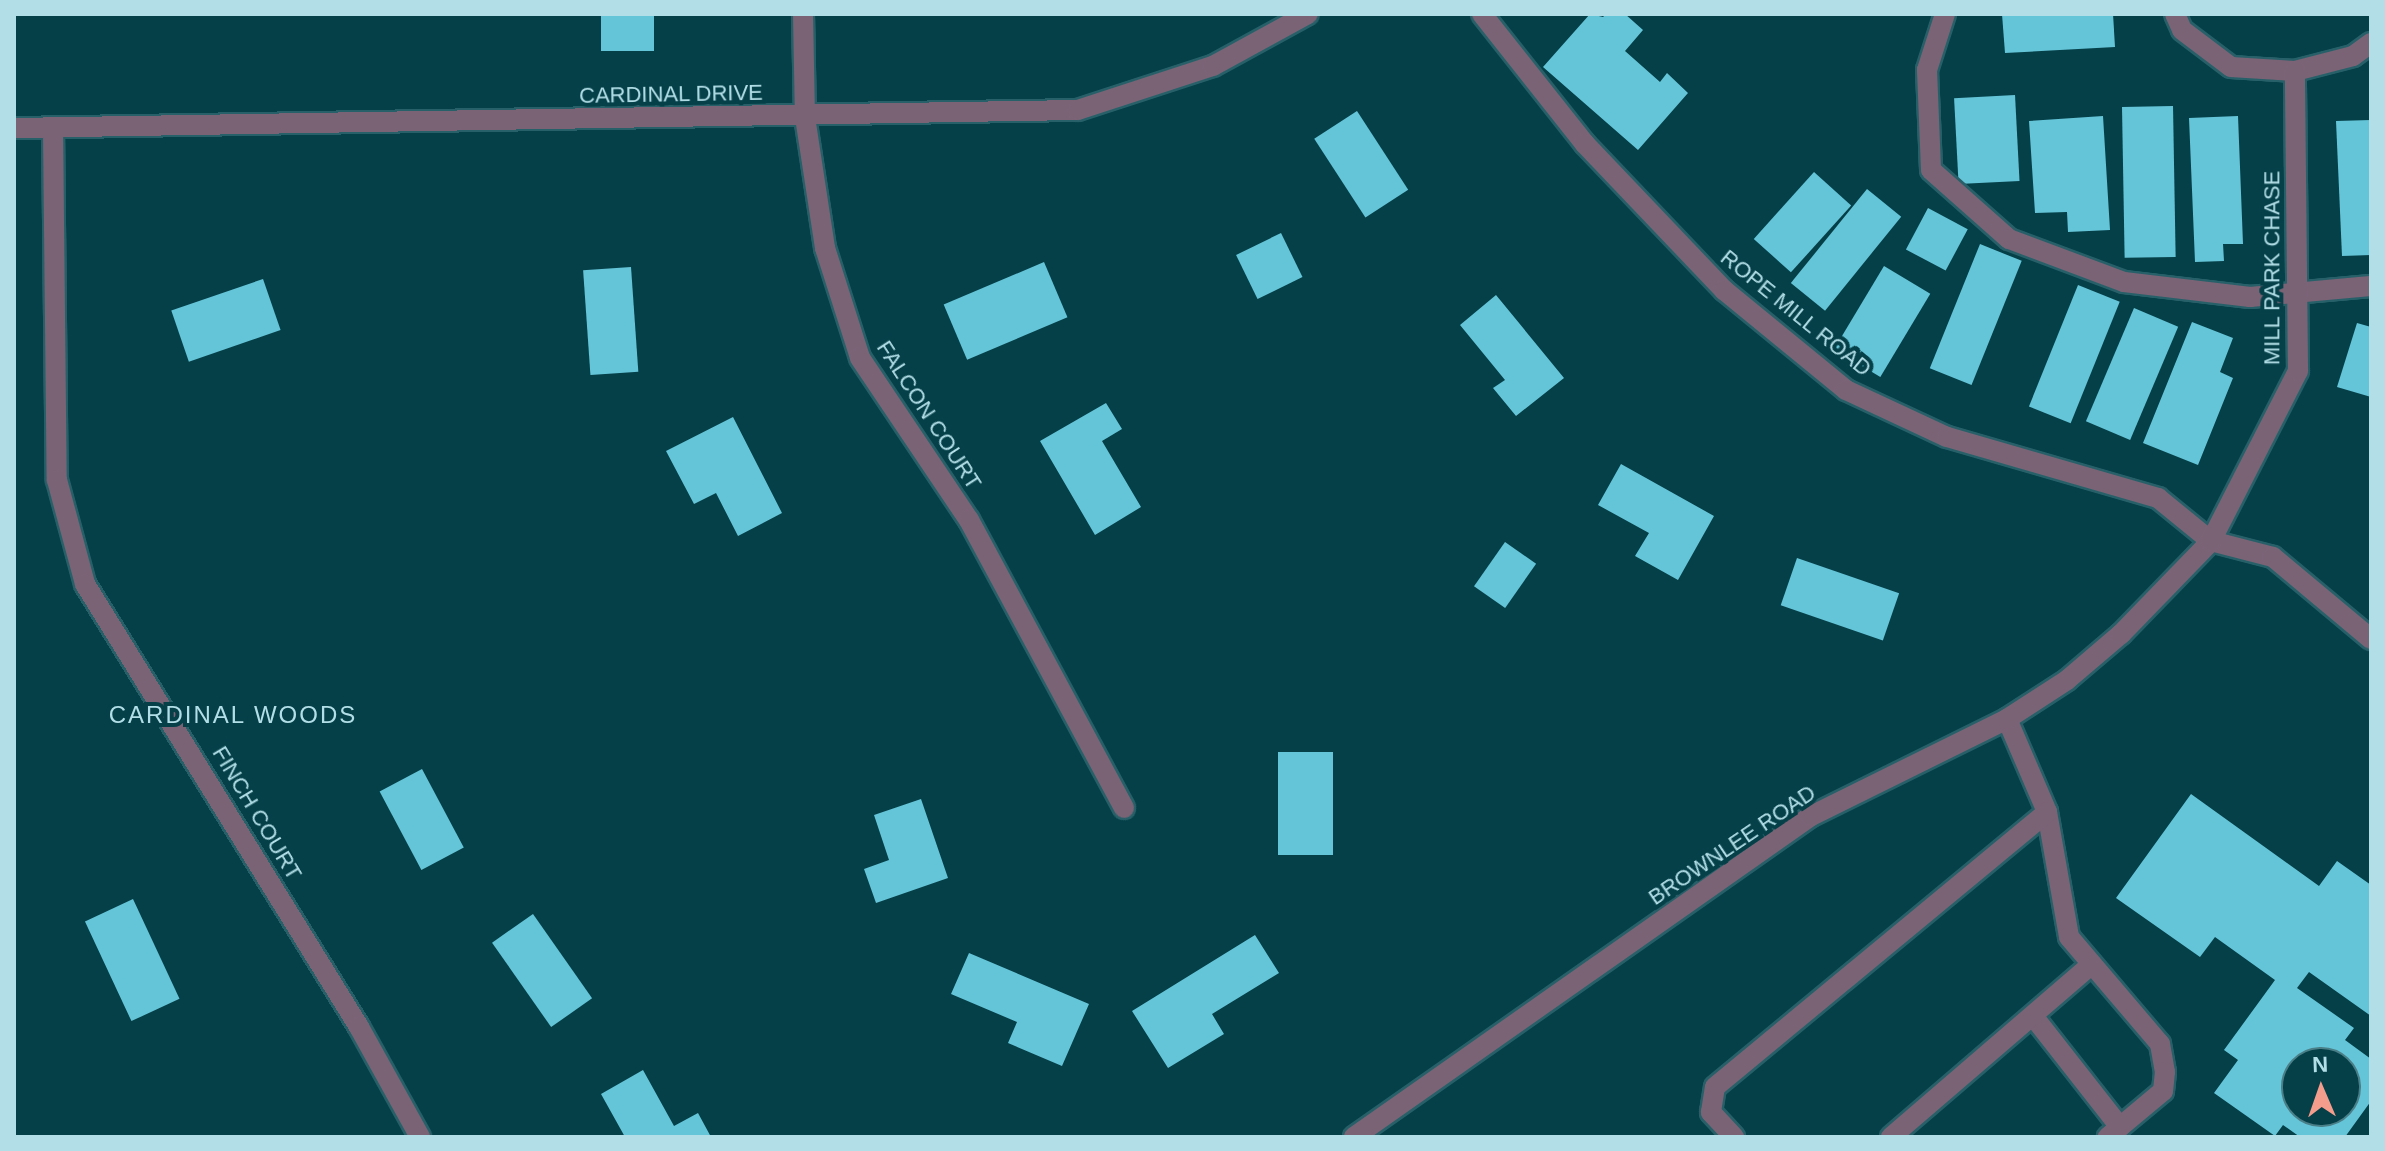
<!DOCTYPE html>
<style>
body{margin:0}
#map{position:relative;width:2385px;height:1151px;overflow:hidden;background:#054049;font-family:Arial,sans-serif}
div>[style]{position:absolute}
.building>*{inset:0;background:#65c5d8;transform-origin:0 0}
.roads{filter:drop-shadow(2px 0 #286069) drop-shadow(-2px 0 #286069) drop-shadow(0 2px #286069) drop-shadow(0 -2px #286069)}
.service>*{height:20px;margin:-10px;padding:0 10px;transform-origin:10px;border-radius:10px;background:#7b6376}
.minor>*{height:20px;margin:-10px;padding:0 10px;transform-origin:10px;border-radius:10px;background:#7b6376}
span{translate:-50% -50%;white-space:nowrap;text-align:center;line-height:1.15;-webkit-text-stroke:8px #054049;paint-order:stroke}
.street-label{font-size:22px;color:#b2dee7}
.neighbourhood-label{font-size:24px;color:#b2dee7;letter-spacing:2px}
.frame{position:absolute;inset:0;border:16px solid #b2dee7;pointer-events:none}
.north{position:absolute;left:2281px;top:1047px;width:80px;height:80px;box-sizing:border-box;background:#054049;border:2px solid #4a7f88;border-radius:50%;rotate:358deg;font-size:22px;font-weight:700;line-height:32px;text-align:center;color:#b2dee7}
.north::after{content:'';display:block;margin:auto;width:28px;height:36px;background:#f49d8c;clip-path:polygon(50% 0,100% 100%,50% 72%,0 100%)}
</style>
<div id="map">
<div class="building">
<div style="left:601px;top:14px;width:53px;height:37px"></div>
<div style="clip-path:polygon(1590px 14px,1603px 17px,1606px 14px,1625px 14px,1643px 30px,1625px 51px,1660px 82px,1667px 73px,1688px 93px,1638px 150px,1543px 67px)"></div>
<div style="clip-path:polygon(2002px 14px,2113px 14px,2115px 47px,2005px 53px)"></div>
<div style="left:2015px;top:95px;width:86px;height:61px;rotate:87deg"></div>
<div style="left:2173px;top:106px;width:151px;height:51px;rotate:89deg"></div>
<div style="left:1357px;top:111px;width:94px;height:51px;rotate:57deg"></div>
<div style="clip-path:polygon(2103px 116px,2110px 230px,2068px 232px,2067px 212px,2035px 213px,2029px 121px)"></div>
<div style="clip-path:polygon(2238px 116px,2243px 244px,2223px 244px,2224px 261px,2195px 262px,2189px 118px)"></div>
<div style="clip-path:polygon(2371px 120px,2371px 255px,2342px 256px,2336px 121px)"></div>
<div style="left:1814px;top:172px;width:50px;height:90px;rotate:42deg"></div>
<div style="left:1867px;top:189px;width:44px;height:121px;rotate:39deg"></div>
<div style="left:1928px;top:208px;width:45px;height:47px;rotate:28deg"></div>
<div style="left:1281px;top:233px;width:49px;height:50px;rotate:64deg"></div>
<div style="left:1980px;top:244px;width:45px;height:134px;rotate:22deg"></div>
<div style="left:1044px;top:262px;width:60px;height:109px;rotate:67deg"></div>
<div style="left:1884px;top:266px;width:54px;height:97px;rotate:31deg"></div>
<div style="left:631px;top:267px;width:105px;height:48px;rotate:86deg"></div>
<div style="left:263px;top:279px;width:54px;height:97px;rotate:71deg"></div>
<div style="left:2078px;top:285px;width:45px;height:131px;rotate:22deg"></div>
<div style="clip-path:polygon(1496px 295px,1564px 378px,1516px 416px,1493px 388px,1505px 380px,1460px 325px)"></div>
<div style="left:2134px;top:308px;width:48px;height:123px;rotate:23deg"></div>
<div style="clip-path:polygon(2192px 322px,2233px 338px,2220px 372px,2233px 378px,2198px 465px,2143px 443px)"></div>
<div style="clip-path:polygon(2357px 323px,2371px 327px,2371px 397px,2337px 387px)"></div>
<div style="clip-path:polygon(1106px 403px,1122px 429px,1102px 441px,1141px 507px,1095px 535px,1040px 441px)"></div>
<div style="clip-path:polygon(733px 417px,782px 513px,738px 536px,716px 493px,694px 504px,666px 451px)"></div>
<div style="clip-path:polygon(1621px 464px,1714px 516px,1678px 580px,1635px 556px,1649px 533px,1598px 505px)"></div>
<div style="left:1505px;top:542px;width:38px;height:54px;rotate:35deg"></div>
<div style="left:1797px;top:558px;width:108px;height:50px;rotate:19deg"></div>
<div style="left:1278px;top:752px;width:55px;height:103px"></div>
<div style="left:422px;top:769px;width:89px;height:48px;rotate:62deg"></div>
<div style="clip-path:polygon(evenodd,2191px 794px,2319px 886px,2337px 861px,2371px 885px,2371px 1016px,2309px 972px,2297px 988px,2354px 1028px,2345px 1040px,2371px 1059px,2371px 1101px,2345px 1137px,2300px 1137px,2283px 1125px,2275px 1136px,2214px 1093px,2238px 1060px,2224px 1050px,2275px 980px,2215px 937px,2200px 957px,2116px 898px,2191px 794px,2297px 1063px,2345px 1063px,2345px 1111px,2297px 1111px,2297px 1063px)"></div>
<div style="clip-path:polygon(921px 799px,948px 878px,876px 903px,864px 869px,889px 860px,874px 815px)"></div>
<div style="left:133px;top:899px;width:110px;height:53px;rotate:65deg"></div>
<div style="left:533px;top:914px;width:103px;height:50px;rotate:55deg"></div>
<div style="clip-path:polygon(1255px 935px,1279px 973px,1212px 1014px,1224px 1034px,1168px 1068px,1132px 1011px)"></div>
<div style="clip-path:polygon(969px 953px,1089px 1004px,1062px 1066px,1008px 1043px,1017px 1022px,951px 994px)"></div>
<div style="clip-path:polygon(643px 1070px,674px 1126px,698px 1113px,711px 1137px,625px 1137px,601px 1094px)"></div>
</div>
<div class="roads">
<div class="service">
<div style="left:1945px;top:14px;width:59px;rotate:107.8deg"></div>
<div style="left:1927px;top:70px;width:100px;rotate:87.7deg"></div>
<div style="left:1931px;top:170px;width:104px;rotate:41.5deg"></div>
<div style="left:2009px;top:239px;width:123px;rotate:20.5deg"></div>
<div style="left:2124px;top:282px;width:127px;rotate:6.8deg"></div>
<div style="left:2250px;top:297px;width:121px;rotate:-5.2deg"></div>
<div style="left:2007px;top:719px;width:101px;rotate:66.7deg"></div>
<div style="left:2047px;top:812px;width:127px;rotate:80deg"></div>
<div style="left:2069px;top:937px;width:140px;rotate:49.6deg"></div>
<div style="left:2160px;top:1044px;width:28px;rotate:80deg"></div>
<div style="left:2165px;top:1072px;width:19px;rotate:96deg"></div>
<div style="left:2163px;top:1091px;width:72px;rotate:140.1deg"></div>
<div style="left:2033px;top:1016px;width:141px;rotate:51.9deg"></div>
<div style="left:1734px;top:1137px;width:34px;rotate:-133deg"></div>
<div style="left:1711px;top:1112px;width:25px;rotate:-81deg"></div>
<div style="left:1715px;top:1087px;width:431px;rotate:-39.6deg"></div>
<div style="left:1891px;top:1137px;width:265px;rotate:-40.7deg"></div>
</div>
<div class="minor">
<div style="left:803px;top:14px;width:103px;rotate:88.9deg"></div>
<div style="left:805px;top:117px;width:133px;rotate:81.3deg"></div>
<div style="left:825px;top:248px;width:115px;rotate:72.3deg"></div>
<div style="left:860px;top:358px;width:195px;rotate:56.1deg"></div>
<div style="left:969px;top:520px;width:327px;rotate:61.7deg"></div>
<div style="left:1482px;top:14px;width:166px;rotate:51.6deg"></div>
<div style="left:1585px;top:144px;width:202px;rotate:46.4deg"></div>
<div style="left:1724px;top:290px;width:158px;rotate:39.3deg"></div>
<div style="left:1846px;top:390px;width:111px;rotate:25deg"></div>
<div style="left:1947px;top:437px;width:220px;rotate:16.1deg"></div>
<div style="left:2158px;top:498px;width:68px;rotate:39.1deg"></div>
<div style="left:2211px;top:541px;width:64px;rotate:14.5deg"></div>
<div style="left:2273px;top:557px;width:128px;rotate:39.9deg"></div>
<div style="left:2175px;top:14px;width:17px;rotate:66deg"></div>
<div style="left:2182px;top:30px;width:61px;rotate:37.1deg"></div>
<div style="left:2231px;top:67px;width:64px;rotate:3.6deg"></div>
<div style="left:2295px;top:71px;width:60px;rotate:-14.5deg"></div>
<div style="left:2353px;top:56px;width:22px;rotate:-36deg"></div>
<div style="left:53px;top:127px;width:353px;rotate:89.4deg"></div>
<div style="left:57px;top:480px;width:108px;rotate:74.9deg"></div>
<div style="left:85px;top:584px;width:521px;rotate:58.26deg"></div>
<div style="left:359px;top:1027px;width:126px;rotate:61deg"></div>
<div style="left:14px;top:128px;width:1064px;rotate:-0.97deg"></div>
<div style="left:1078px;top:110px;width:142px;rotate:-18.1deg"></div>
<div style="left:1213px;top:66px;width:108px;rotate:-28.7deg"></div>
<div style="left:1354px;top:1137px;width:558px;rotate:-35.08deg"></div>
<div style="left:1811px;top:816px;width:219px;rotate:-26.3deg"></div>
<div style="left:2007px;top:719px;width:72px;rotate:-33deg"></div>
<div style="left:2067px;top:680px;width:71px;rotate:-40.4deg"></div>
<div style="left:2121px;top:634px;width:129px;rotate:-45.9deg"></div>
<div style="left:2211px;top:541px;width:191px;rotate:-62.9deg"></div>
<div style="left:2298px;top:371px;width:300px;rotate:-90.6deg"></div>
</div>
</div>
<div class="street-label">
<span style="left:671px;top:94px;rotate:-1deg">CARDINAL DRIVE</span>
<span style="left:2272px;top:268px;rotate:-90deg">MILL PARK CHASE</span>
<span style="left:1796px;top:313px;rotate:39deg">ROPE MILL ROAD</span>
<span style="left:929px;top:415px;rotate:57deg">FALCON COURT</span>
<span style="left:257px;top:813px;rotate:59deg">FINCH COURT</span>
<span style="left:1732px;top:845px;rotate:-34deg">BROWNLEE ROAD</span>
</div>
<div class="neighbourhood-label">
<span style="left:233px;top:715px">CARDINAL WOODS</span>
</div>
<div class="frame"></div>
<div class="north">N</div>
</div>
